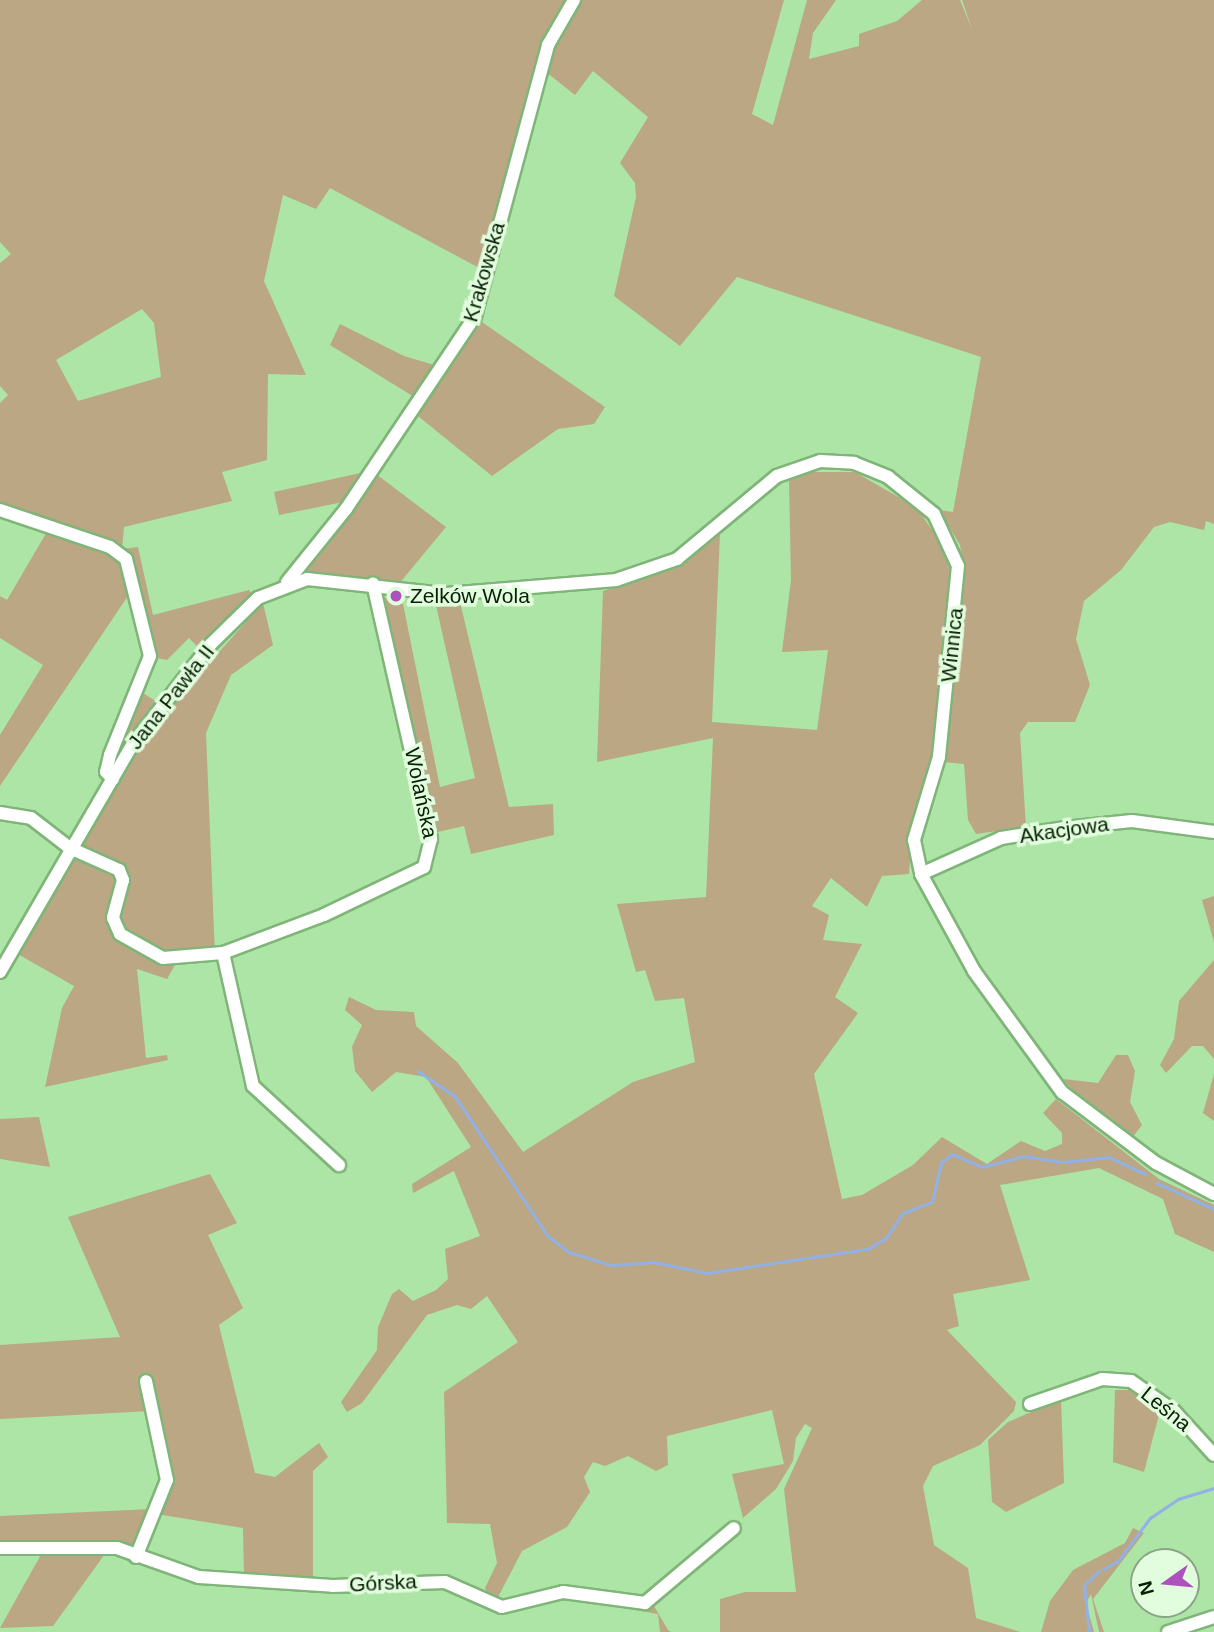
<!DOCTYPE html>
<meta charset="utf-8">
<style>
body{margin:0}
#map{position:relative;width:1214px;height:1632px;overflow:hidden;background:#ace5a5;font-family:Helvetica,sans-serif}
div>[style]{position:absolute}
.green>*{inset:0;background:#bba784}
.stream>*{height:2.5px;margin:-1.25px;padding:0 1.25px;transform-origin:1.25px;border-radius:1.25px;background:#92b1e6}
.roads{filter:drop-shadow(2px 0 #7fb578) drop-shadow(-2px 0 #7fb578) drop-shadow(0 2px #7fb578) drop-shadow(0 -2px #7fb578)}
.minor>*{height:12px;margin:-6px;padding:0 6px;transform-origin:6px;border-radius:6px;background:#fff}
.dots>*{width:19px;height:19px;translate:-50% -50%;box-sizing:border-box;border:4px solid #e1fddd;border-radius:50%}
span{translate:-50% -50%;white-space:nowrap;text-align:center;line-height:1.15;-webkit-text-stroke:7px #e1fddd;paint-order:stroke}
.street-label{font-size:21px;color:#091e06}
.poi-label{font-size:21px;color:#091e06}
.left{translate:0 -50%;text-align:left}
.north{position:absolute;left:1130px;top:1548px;width:70px;height:70px;box-sizing:border-box;background:#e1fddd;border:2px solid #8ba487;border-radius:50%;rotate:255deg;font-size:19px;font-weight:700;line-height:28px;text-align:center;color:#091e06}
.north::after{content:'';display:block;margin:auto;width:24px;height:32px;background:#ad52bd;clip-path:polygon(50% 0,100% 100%,50% 72%,0 100%)}
</style>
<div id="map">
<div class="green">
<div style="clip-path:polygon(evenodd,0 0,566px 0,551px 26px,483px 270px,330px 188px,316px 209px,283px 195px,264px 281px,306px 375px,268px 374px,267px 460px,222px 472px,232px 501px,124px 527px,122px 549px,138px 547px,153px 615px,249px 590px,253px 596px,200px 649px,189px 638px,167px 660px,152px 657px,127px 557px,0 507px,0 403px,8px 395px,0 386px,0 263px,11px 254px,0 242px,0 0,142px 309px,154px 323px,161px 377px,78px 401px,56px 360px,142px 309px)"></div>
<div style="clip-path:polygon(579px 0,784px 0,752px 114px,773px 125px,807px 0,836px 0,813px 33px,809px 59px,859px 46px,859px 34px,897px 21px,922px 0,960px 0,972px 29px,962px 0,1214px 0,1214px 524px,1206px 521px,1204px 530px,1170px 522px,1154px 527px,1121px 570px,1084px 601px,1076px 639px,1090px 685px,1075px 722px,1028px 722px,1020px 733px,1026px 827px,976px 834px,968px 820px,964px 764px,943px 762px,965px 578px,960px 545px,939px 510px,953px 512px,981px 357px,737px 277px,680px 346px,614px 296px,636px 197px,635px 183px,620px 163px,648px 117px,593px 71px,575px 95px,546px 72px,550px 48px)"></div>
<div style="clip-path:polygon(479px 320px,605px 407px,594px 424px,558px 429px,492px 476px,418px 416px)"></div>
<div style="clip-path:polygon(340px 324px,404px 356px,441px 367px,419px 400px,330px 345px)"></div>
<div style="clip-path:polygon(365px 472px,343px 502px,279px 515px,274px 492px)"></div>
<div style="clip-path:polygon(808px 472px,855px 472px,917px 508px,947px 552px,951px 585px,936px 745px,912px 832px,909px 874px,882px 876px,867px 907px,831px 878px,812px 906px,829px 915px,823px 940px,862px 944px,835px 997px,858px 1013px,814px 1074px,842px 1199px,862px 1195px,913px 1165px,942px 1137px,987px 1164px,1021px 1141px,1045px 1151px,1062px 1144px,1062px 1133px,1043px 1113px,1056px 1099px,1159px 1179px,1214px 1205px,1214px 1252px,1175px 1234px,1163px 1199px,1099px 1168px,1000px 1185px,1030px 1280px,953px 1294px,959px 1326px,947px 1330px,1016px 1402px,1014px 1411px,980px 1445px,933px 1466px,923px 1486px,934px 1545px,968px 1568px,976px 1618px,1020px 1632px,720px 1632px,720px 1599px,745px 1592px,796px 1592px,784px 1489px,812px 1428px,805px 1424px,796px 1438px,793px 1461px,776px 1489px,743px 1518px,732px 1474px,784px 1464px,772px 1410px,667px 1436px,668px 1465px,656px 1471px,628px 1456px,605px 1466px,593px 1462px,584px 1477px,590px 1492px,567px 1527px,522px 1551px,497px 1599px,489px 1597px,485px 1588px,497px 1563px,490px 1524px,447px 1523px,444px 1392px,518px 1342px,487px 1296px,471px 1309px,457px 1305px,427px 1315px,362px 1403px,347px 1412px,341px 1402px,377px 1350px,378px 1327px,392px 1294px,399px 1289px,413px 1301px,436px 1290px,448px 1279px,445px 1249px,480px 1236px,454px 1171px,413px 1193px,412px 1184px,471px 1147px,426px 1077px,396px 1072px,372px 1092px,355px 1071px,352px 1047px,362px 1025px,345px 1010px,349px 997px,376px 1010px,414px 1012px,416px 1026px,458px 1063px,523px 1152px,633px 1082px,695px 1062px,684px 998px,655px 1001px,645px 970px,636px 972px,617px 904px,706px 897px,713px 738px,597px 762px,603px 591px,682px 565px,720px 534px,712px 722px,817px 730px,828px 650px,782px 652px,791px 580px,789px 481px)"></div>
<div style="clip-path:polygon(376px 474px,446px 527px,398px 585px,300px 576px)"></div>
<div style="clip-path:polygon(48px 530px,123px 559px,132px 590px,0 786px,0 735px,43px 665px,0 638px,0 596px,7px 600px)"></div>
<div style="clip-path:polygon(385px 598px,403px 604px,440px 787px,475px 778px,435px 601px,460px 602px,509px 807px,553px 804px,554px 835px,471px 854px,464px 826px,433px 833px)"></div>
<div style="clip-path:polygon(263px 603px,273px 645px,231px 675px,206px 733px,215px 956px,178px 960px,167px 979px,137px 969px,146px 1058px,167px 1055px,168px 1060px,45px 1087px,62px 1008px,74px 986px,16px 953px,141px 739px)"></div>
<div style="clip-path:polygon(138px 690px,157px 702px,112px 774px,112px 760px)"></div>
<div style="clip-path:polygon(1214px 896px,1214px 942px,1202px 900px)"></div>
<div style="clip-path:polygon(1214px 960px,1214px 1059px,1203px 1046px,1192px 1046px,1166px 1073px,1160px 1065px,1174px 1039px,1179px 1001px)"></div>
<div style="clip-path:polygon(1116px 1055px,1128px 1055px,1135px 1071px,1130px 1102px,1142px 1125px,1132px 1138px,1085px 1105px,1063px 1079px,1098px 1083px)"></div>
<div style="clip-path:polygon(1214px 1074px,1214px 1121px,1203px 1113px)"></div>
<div style="clip-path:polygon(39px 1117px,50px 1167px,0 1159px,0 1119px)"></div>
<div style="clip-path:polygon(210px 1174px,237px 1223px,208px 1235px,243px 1308px,219px 1325px,255px 1473px,275px 1477px,319px 1443px,328px 1457px,313px 1471px,313px 1581px,244px 1574px,243px 1528px,156px 1514px,171px 1475px,146px 1373px,140px 1377px,150px 1411px,0 1419px,0 1345px,120px 1337px,68px 1217px)"></div>
<div style="clip-path:polygon(1115px 1390px,1134px 1390px,1161px 1407px,1144px 1472px,1113px 1462px)"></div>
<div style="clip-path:polygon(1061px 1399px,1064px 1483px,1006px 1512px,992px 1502px,988px 1440px,1008px 1422px)"></div>
<div style="clip-path:polygon(152px 1509px,130px 1550px,89px 1541px,0 1546px,0 1516px)"></div>
<div style="clip-path:polygon(1133px 1528px,1144px 1533px,1093px 1599px,1104px 1632px,1099px 1632px,1091px 1594px,1086px 1603px,1094px 1632px,1041px 1632px,1050px 1601px,1073px 1570px,1125px 1543px)"></div>
<div style="clip-path:polygon(43px 1551px,107px 1551px,53px 1626px,0 1628px)"></div>
<div style="clip-path:polygon(654px 1606px,668px 1630px,671px 1632px,660px 1632px,658px 1614px,635px 1610px)"></div>
</div>
<div class="stream">
<div style="left:418px;top:1071px;width:45px;rotate:34deg"></div>
<div style="left:455px;top:1096px;width:168px;rotate:56.4deg"></div>
<div style="left:548px;top:1236px;width:26px;rotate:37deg"></div>
<div style="left:569px;top:1252px;width:44px;rotate:17.2deg"></div>
<div style="left:611px;top:1265px;width:43px;rotate:-4deg"></div>
<div style="left:654px;top:1262px;width:54px;rotate:11.7deg"></div>
<div style="left:707px;top:1273px;width:163px;rotate:-8.5deg"></div>
<div style="left:868px;top:1249px;width:21px;rotate:-31deg"></div>
<div style="left:886px;top:1238px;width:30px;rotate:-56deg"></div>
<div style="left:903px;top:1213px;width:31px;rotate:-21deg"></div>
<div style="left:932px;top:1202px;width:40px;rotate:-77deg"></div>
<div style="left:941px;top:1163px;width:14px;rotate:-39deg"></div>
<div style="left:952px;top:1154px;width:33px;rotate:23deg"></div>
<div style="left:982px;top:1167px;width:43px;rotate:-14.7deg"></div>
<div style="left:1024px;top:1156px;width:38px;rotate:9deg"></div>
<div style="left:1062px;top:1162px;width:47px;rotate:-6.1deg"></div>
<div style="left:1109px;top:1157px;width:40px;rotate:25deg"></div>
<div style="left:1157px;top:1183px;width:63px;rotate:24.5deg"></div>
<div style="left:1104px;top:1569px;width:16px;rotate:-30deg"></div>
<div style="left:1118px;top:1561px;width:54px;rotate:-53.3deg"></div>
<div style="left:1150px;top:1518px;width:34px;rotate:-34deg"></div>
<div style="left:1178px;top:1499px;width:38px;rotate:-17deg"></div>
<div style="left:1089px;top:1632px;width:47px;rotate:-96.1deg"></div>
<div style="left:1084px;top:1585px;width:21px;rotate:-43deg"></div>
</div>
<div class="roads">
<div class="minor">
<div style="left:0;top:510px;width:116px;rotate:18.6deg"></div>
<div style="left:110px;top:547px;width:20px;rotate:37deg"></div>
<div style="left:126px;top:559px;width:100px;rotate:76.1deg"></div>
<div style="left:150px;top:656px;width:107px;rotate:112deg"></div>
<div style="left:110px;top:755px;width:17px;rotate:103deg"></div>
<div style="left:106px;top:772px;width:10px;rotate:45deg"></div>
<div style="left:287px;top:582px;width:94px;rotate:-51.1deg"></div>
<div style="left:346px;top:509px;width:232px;rotate:-56.2deg"></div>
<div style="left:475px;top:316px;width:281px;rotate:-74.9deg"></div>
<div style="left:548px;top:45px;width:52px;rotate:-60deg"></div>
<div style="left:0;top:813px;width:31px;rotate:9deg"></div>
<div style="left:31px;top:818px;width:49px;rotate:37.6deg"></div>
<div style="left:70px;top:848px;width:54px;rotate:24.2deg"></div>
<div style="left:119px;top:870px;width:11px;rotate:68deg"></div>
<div style="left:123px;top:880px;width:39px;rotate:105deg"></div>
<div style="left:113px;top:918px;width:17px;rotate:66deg"></div>
<div style="left:120px;top:934px;width:49px;rotate:29.2deg"></div>
<div style="left:163px;top:958px;width:60px;rotate:-4.8deg"></div>
<div style="left:223px;top:953px;width:108px;rotate:-20.6deg"></div>
<div style="left:324px;top:915px;width:111px;rotate:-25.6deg"></div>
<div style="left:424px;top:867px;width:29px;rotate:-76deg"></div>
<div style="left:431px;top:839px;width:262px;rotate:-102.8deg"></div>
<div style="left:921px;top:874px;width:88px;rotate:-24.2deg"></div>
<div style="left:1001px;top:838px;width:65px;rotate:-8.9deg"></div>
<div style="left:1065px;top:828px;width:67px;rotate:-6deg"></div>
<div style="left:1132px;top:821px;width:83px;rotate:7.6deg"></div>
<div style="left:223px;top:953px;width:136px;rotate:77.3deg"></div>
<div style="left:253px;top:1086px;width:117px;rotate:42.6deg"></div>
<div style="left:0;top:972px;width:263px;rotate:-59.8deg"></div>
<div style="left:132px;top:745px;width:128px;rotate:-52deg"></div>
<div style="left:211px;top:644px;width:66px;rotate:-44.4deg"></div>
<div style="left:258px;top:598px;width:53px;rotate:-21.2deg"></div>
<div style="left:307px;top:579px;width:140px;rotate:6.2deg"></div>
<div style="left:446px;top:594px;width:171px;rotate:-4.7deg"></div>
<div style="left:616px;top:580px;width:65px;rotate:-19deg"></div>
<div style="left:677px;top:559px;width:130px;rotate:-39.7deg"></div>
<div style="left:777px;top:476px;width:46px;rotate:-19.2deg"></div>
<div style="left:820px;top:461px;width:34px;rotate:3deg"></div>
<div style="left:854px;top:463px;width:37px;rotate:22deg"></div>
<div style="left:888px;top:477px;width:59px;rotate:38.8deg"></div>
<div style="left:934px;top:514px;width:57px;rotate:65.2deg"></div>
<div style="left:958px;top:566px;width:192px;rotate:95.7deg"></div>
<div style="left:939px;top:757px;width:87px;rotate:106.8deg"></div>
<div style="left:914px;top:840px;width:35px;rotate:78deg"></div>
<div style="left:921px;top:874px;width:111px;rotate:61.3deg"></div>
<div style="left:974px;top:971px;width:150px;rotate:54deg"></div>
<div style="left:1062px;top:1092px;width:118px;rotate:37.1deg"></div>
<div style="left:1156px;top:1163px;width:66px;rotate:28.1deg"></div>
<div style="left:1030px;top:1404px;width:76px;rotate:-19.1deg"></div>
<div style="left:1102px;top:1379px;width:29px;rotate:4deg"></div>
<div style="left:1131px;top:1381px;width:52px;rotate:34.9deg"></div>
<div style="left:1174px;top:1411px;width:59px;rotate:47.7deg"></div>
<div style="left:0;top:1548px;width:117px"></div>
<div style="left:117px;top:1548px;width:87px;rotate:19.5deg"></div>
<div style="left:199px;top:1577px;width:134px;rotate:3.8deg"></div>
<div style="left:333px;top:1586px;width:112px;rotate:-2deg"></div>
<div style="left:445px;top:1582px;width:62px;rotate:23.7deg"></div>
<div style="left:502px;top:1607px;width:63px;rotate:-13.8deg"></div>
<div style="left:563px;top:1592px;width:83px;rotate:7.6deg"></div>
<div style="left:645px;top:1603px;width:116px;rotate:-40.1deg"></div>
<div style="left:136px;top:1557px;width:83px;rotate:-68.1deg"></div>
<div style="left:167px;top:1480px;width:101px;rotate:-102deg"></div>
<div style="left:1168px;top:1632px;width:48px;rotate:-18.1deg"></div>
</div>
</div>
<div class="dots">
<div style="left:396px;top:596px;background:#ad52bd"></div>
</div>
<div class="street-label">
<span style="left:484px;top:272px;rotate:-74deg">Krakowska</span>
<span style="left:952px;top:645px;rotate:-84deg">Winnica</span>
<span style="left:171px;top:697px;rotate:-52deg">Jana Pawła II</span>
<span style="left:421px;top:793px;rotate:78deg">Wolańska</span>
<span style="left:1064px;top:830px;rotate:-8deg">Akacjowa</span>
<span style="left:1166px;top:1409px;rotate:39deg">Leśna</span>
<span style="left:383px;top:1583px;rotate:-3deg">Górska</span>
</div>
<div class="poi-label">
<span class="left" style="left:410px;top:596px">Zelków Wola</span>
</div>
<div class="north">N</div>
</div>
